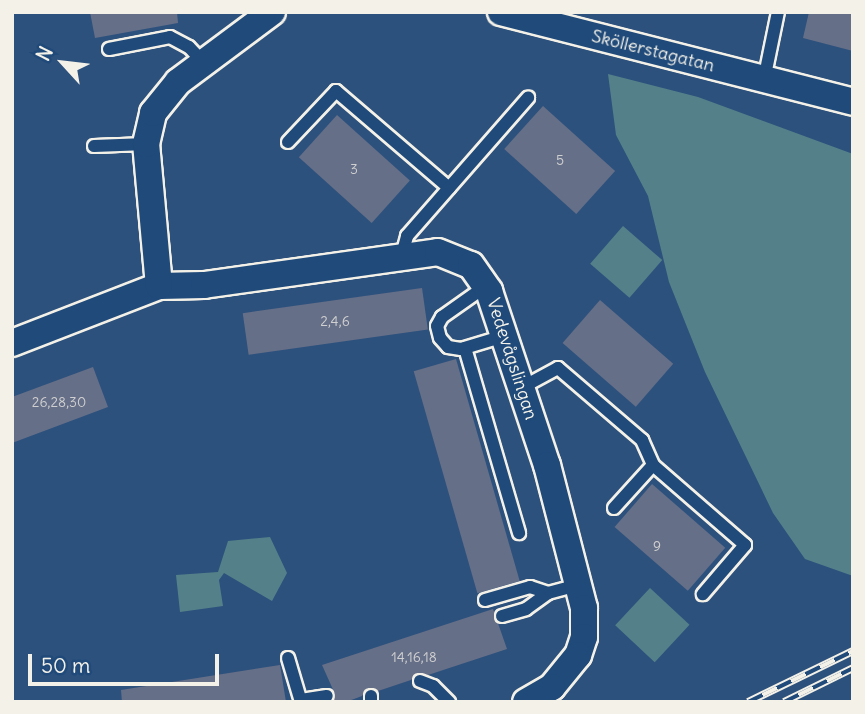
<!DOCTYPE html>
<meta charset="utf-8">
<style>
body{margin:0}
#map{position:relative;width:865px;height:714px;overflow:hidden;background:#2d517d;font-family:Delius,sans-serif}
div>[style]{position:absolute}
.green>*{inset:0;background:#548189;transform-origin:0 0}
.building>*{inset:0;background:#666f88;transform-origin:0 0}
.roads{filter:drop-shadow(2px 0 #f4f1e8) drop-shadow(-2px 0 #f4f1e8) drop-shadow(0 2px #f4f1e8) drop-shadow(0 -2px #f4f1e8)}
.lane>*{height:12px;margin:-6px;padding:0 6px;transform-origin:6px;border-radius:6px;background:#1f4a7a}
.street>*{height:26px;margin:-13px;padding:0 13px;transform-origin:13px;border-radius:13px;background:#1f4a7a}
.rail>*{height:8px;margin-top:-4px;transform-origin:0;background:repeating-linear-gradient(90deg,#1f4a7a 0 16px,#f4f1e8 0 32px);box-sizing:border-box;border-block:2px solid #f4f1e8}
span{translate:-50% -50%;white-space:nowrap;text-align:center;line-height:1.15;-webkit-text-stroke:6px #1f4a7a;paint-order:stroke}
.number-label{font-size:14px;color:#d0d0d0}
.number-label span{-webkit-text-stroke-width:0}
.street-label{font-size:18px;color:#f4f1e8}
.frame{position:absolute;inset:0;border:14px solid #f4f1e8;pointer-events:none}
.north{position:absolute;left:28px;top:28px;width:70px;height:70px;-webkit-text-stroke:5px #1f4a7a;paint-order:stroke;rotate:297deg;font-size:19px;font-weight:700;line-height:28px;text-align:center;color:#f4f1e8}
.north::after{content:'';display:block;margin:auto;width:24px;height:32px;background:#f4f1e8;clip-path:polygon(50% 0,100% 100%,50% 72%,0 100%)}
.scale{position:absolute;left:28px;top:654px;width:191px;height:32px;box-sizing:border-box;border:4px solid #f4f1e8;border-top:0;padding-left:9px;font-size:21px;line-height:24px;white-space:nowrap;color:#f4f1e8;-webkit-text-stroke:5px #1f4a7a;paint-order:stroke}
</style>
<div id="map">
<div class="green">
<div style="clip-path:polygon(608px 74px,698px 97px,853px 154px,853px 576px,805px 559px,773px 513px,705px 372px,669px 282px,648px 196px,616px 135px)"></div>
<div style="left:623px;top:226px;width:52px;height:50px;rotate:41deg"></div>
<div style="clip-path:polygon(270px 537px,287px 573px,272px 601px,224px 573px,219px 580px,223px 606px,180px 612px,176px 575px,218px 572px,228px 541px)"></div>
<div style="left:650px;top:588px;width:54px;height:51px;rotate:43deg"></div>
</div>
<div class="building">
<div style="clip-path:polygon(90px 12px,177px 12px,178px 23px,95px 38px)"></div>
<div style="clip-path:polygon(809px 12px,853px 12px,853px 51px,803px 38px)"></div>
<div style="left:543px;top:106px;width:97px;height:58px;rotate:42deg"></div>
<div style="left:337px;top:115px;width:98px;height:57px;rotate:42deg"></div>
<div style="left:422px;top:288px;width:42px;height:181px;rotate:82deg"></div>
<div style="left:600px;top:300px;width:97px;height:57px;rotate:41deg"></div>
<div style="left:456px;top:359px;width:231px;height:44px;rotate:74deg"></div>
<div style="clip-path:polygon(93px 367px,108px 407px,12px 443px,12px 397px)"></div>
<div style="left:652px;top:484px;width:97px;height:57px;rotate:41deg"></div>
<div style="clip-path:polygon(493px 609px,507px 649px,428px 675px,418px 673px,411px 680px,378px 691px,367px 688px,362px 696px,346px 702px,333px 702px,335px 694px,322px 665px)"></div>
<div style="clip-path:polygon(280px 665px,286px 702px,122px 702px,121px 690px)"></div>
</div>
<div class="roads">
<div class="lane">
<div style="left:109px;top:49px;width:62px;rotate:-11.1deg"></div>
<div style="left:170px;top:37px;width:21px;rotate:28deg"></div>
<div style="left:189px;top:47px;width:21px;rotate:47deg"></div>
<div style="left:764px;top:80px;width:69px;rotate:-78.4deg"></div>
<div style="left:288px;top:142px;width:70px;rotate:-46.7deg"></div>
<div style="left:336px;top:91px;width:149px;rotate:40.6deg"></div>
<div style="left:94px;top:146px;width:52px;rotate:-2.2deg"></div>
<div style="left:402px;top:255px;width:20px;rotate:-75deg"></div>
<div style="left:407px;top:236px;width:184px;rotate:-48.8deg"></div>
<div style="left:486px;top:286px;width:54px;rotate:144.8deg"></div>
<div style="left:442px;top:317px;width:10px;rotate:119deg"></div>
<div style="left:437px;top:326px;width:12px;rotate:76deg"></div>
<div style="left:440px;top:338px;width:12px;rotate:48deg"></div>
<div style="left:448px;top:347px;width:13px;rotate:9deg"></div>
<div style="left:461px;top:349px;width:45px;rotate:-16.8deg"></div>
<div style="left:465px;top:348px;width:193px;rotate:73.7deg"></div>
<div style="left:521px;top:388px;width:42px;rotate:-28.4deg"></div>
<div style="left:558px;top:368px;width:111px;rotate:40.6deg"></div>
<div style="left:642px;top:440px;width:27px;rotate:66deg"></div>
<div style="left:653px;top:465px;width:122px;rotate:41deg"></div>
<div style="left:745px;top:545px;width:65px;rotate:130.6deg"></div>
<div style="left:614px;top:508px;width:58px;rotate:-47.8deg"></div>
<div style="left:485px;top:600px;width:47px;rotate:-16.1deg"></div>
<div style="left:530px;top:587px;width:19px;rotate:18deg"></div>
<div style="left:548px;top:593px;width:31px;rotate:-15deg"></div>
<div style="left:502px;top:616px;width:25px;rotate:-16deg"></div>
<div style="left:526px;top:609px;width:27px;rotate:-36deg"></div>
<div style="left:288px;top:658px;width:46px;rotate:73.5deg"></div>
<div style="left:420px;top:681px;width:14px;rotate:21deg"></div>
<div style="left:433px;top:686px;width:23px;rotate:45deg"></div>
<div style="left:371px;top:696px;width:6px;rotate:90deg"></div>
<div style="left:301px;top:700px;width:26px;rotate:-9deg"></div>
</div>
<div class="street">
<div style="left:501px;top:12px;width:363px;rotate:14.3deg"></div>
<div style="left:159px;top:286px;width:45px;rotate:-1.3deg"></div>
<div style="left:204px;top:285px;width:236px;rotate:-8deg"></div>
<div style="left:438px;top:252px;width:35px;rotate:22deg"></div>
<div style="left:471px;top:265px;width:32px;rotate:55deg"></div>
<div style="left:489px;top:291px;width:183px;rotate:71.6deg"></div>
<div style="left:547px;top:465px;width:148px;rotate:75.5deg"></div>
<div style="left:584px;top:608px;width:29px;rotate:90deg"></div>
<div style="left:584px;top:637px;width:19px;rotate:108deg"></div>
<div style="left:578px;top:655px;width:41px;rotate:129.1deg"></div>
<div style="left:552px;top:687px;width:30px;rotate:150deg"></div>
<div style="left:12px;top:343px;width:158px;rotate:-21.2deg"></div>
<div style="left:159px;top:286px;width:143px;rotate:-95.2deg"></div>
<div style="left:146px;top:144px;width:32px;rotate:-77deg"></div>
<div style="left:153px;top:113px;width:40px;rotate:-51deg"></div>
<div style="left:178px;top:82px;width:117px;rotate:-36.7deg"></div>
</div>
</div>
<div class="rail">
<div style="left:748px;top:702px;width:117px;rotate:-25.9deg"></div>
<div style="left:784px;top:702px;width:77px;rotate:-26.2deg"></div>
</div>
<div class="number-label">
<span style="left:560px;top:160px">5</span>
<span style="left:354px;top:169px">3</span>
<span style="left:335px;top:321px">2,4,6</span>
<span style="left:59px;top:402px">26,28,30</span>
<span style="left:657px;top:546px">9</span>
<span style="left:414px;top:657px">14,16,18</span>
</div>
<div class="street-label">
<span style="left:653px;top:51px;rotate:14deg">Sköllerstagatan</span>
<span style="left:512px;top:359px;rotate:72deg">Vedevågslingan</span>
</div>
<div class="frame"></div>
<div class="north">N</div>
<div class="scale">50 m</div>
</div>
